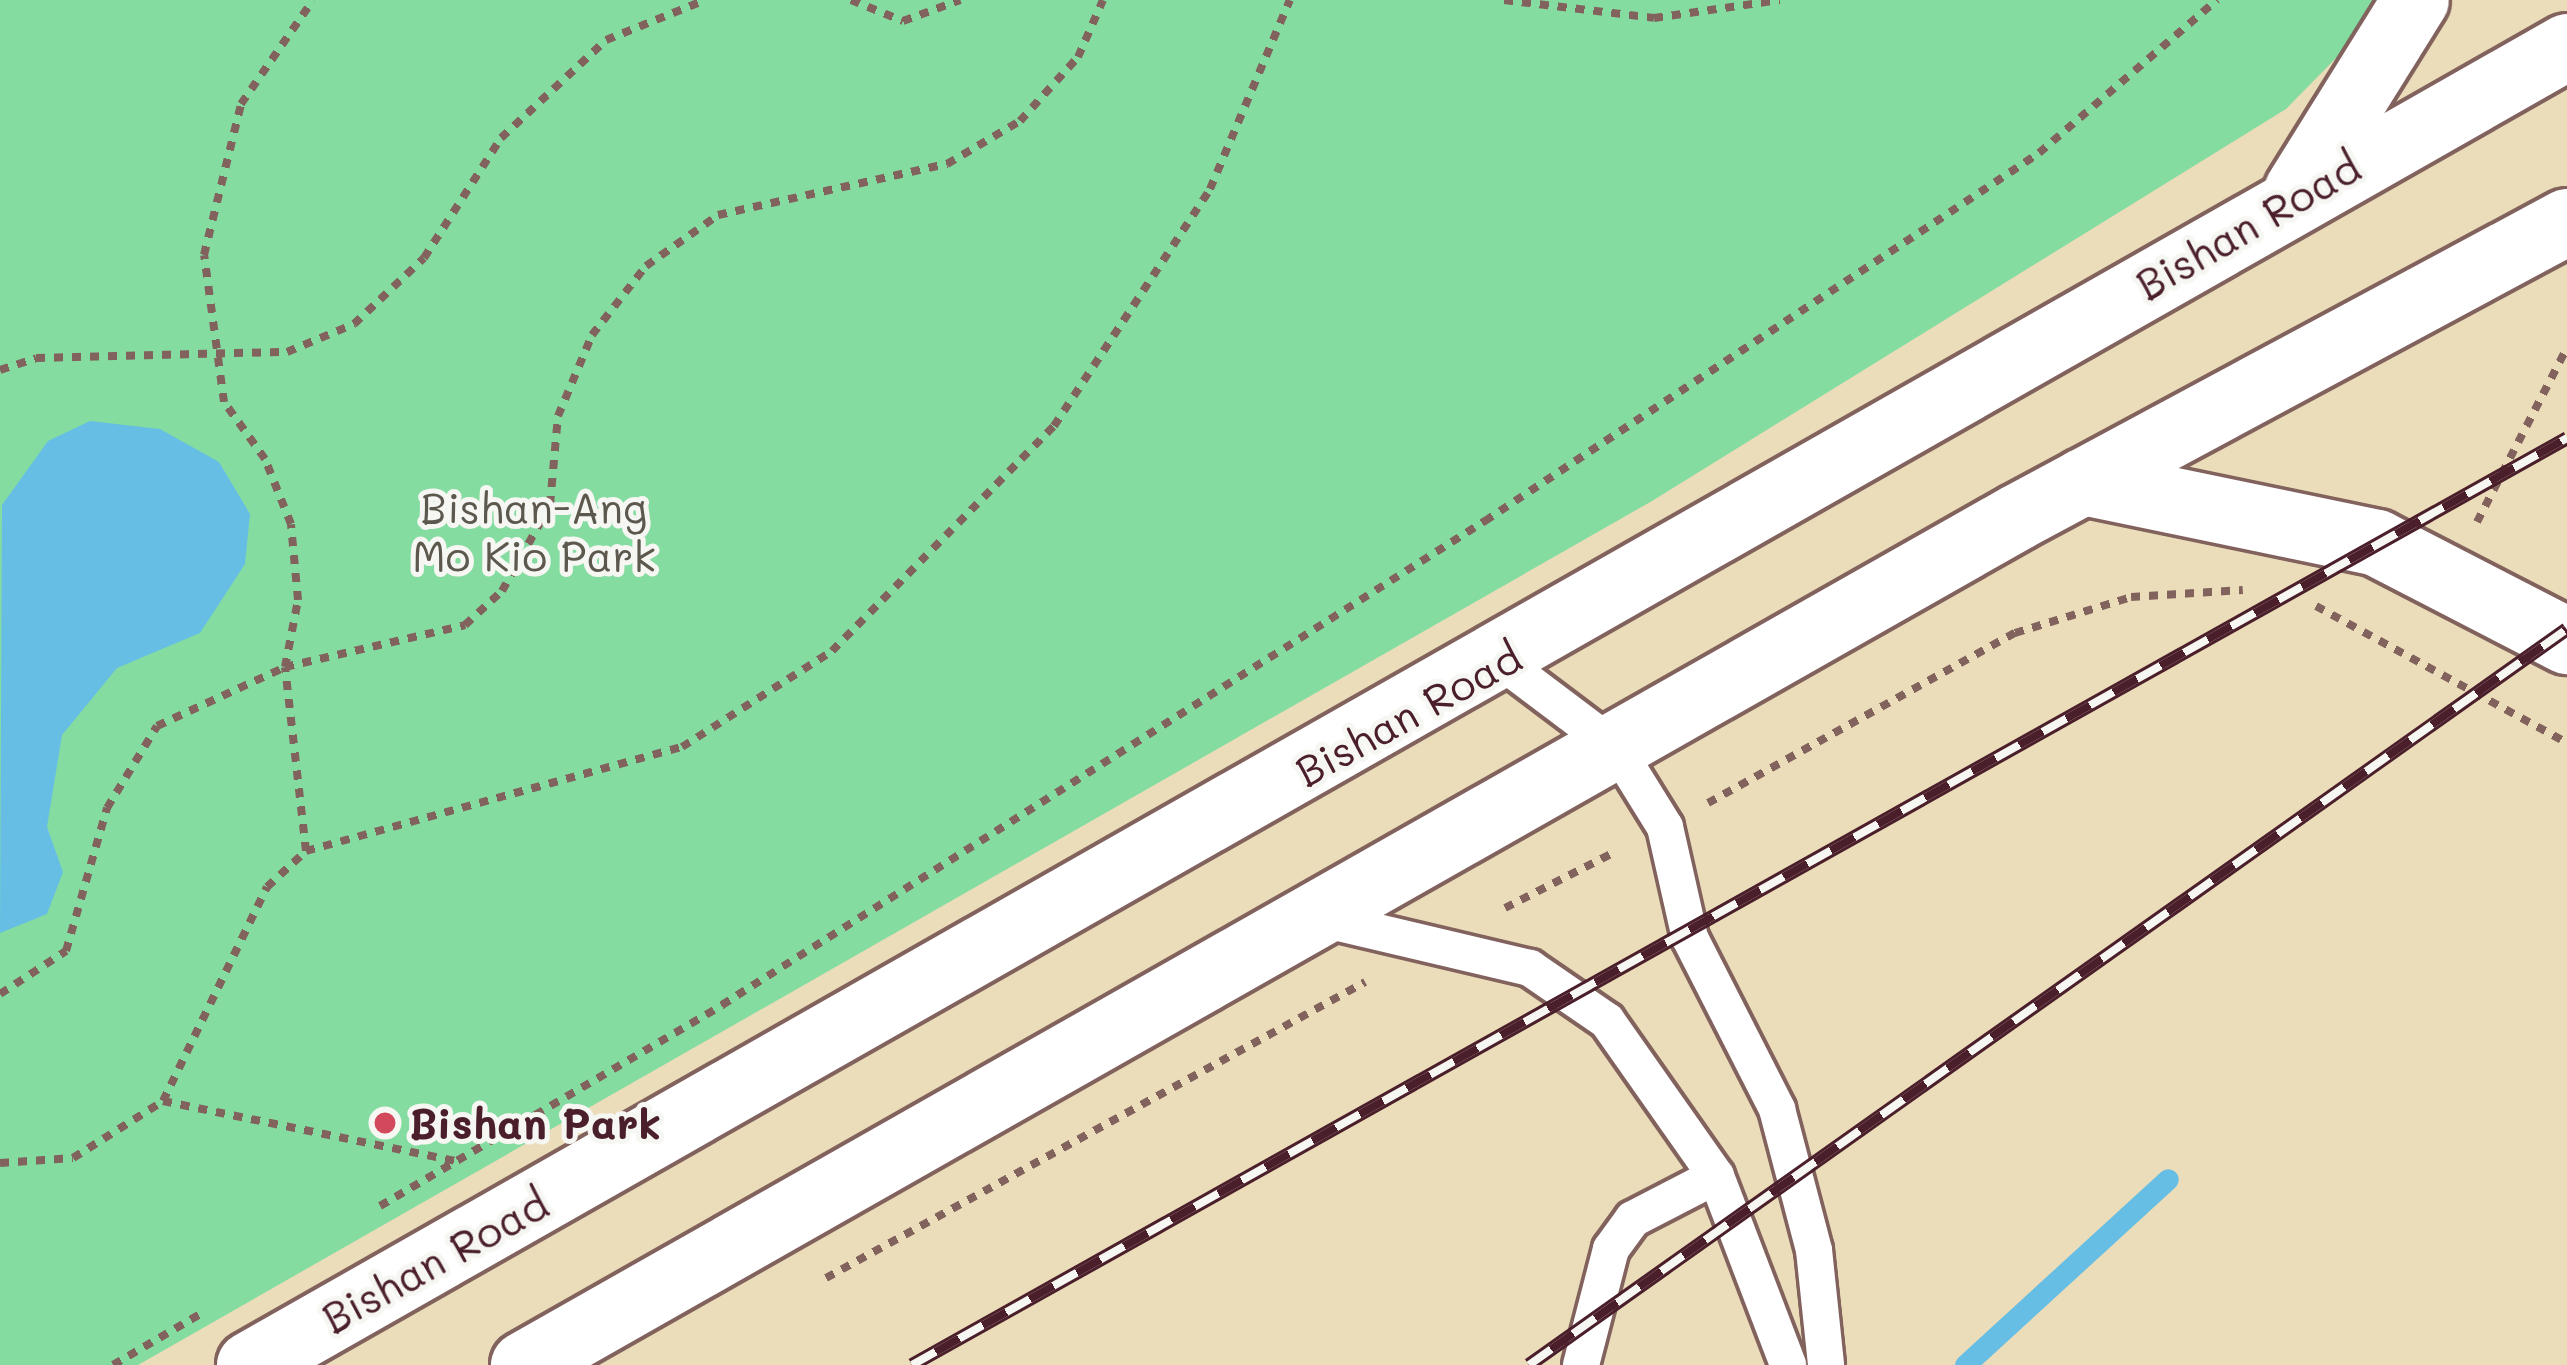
<!DOCTYPE html>
<style>
body{margin:0}
#map{position:relative;width:2567px;height:1365px;overflow:hidden;background:#ebddb9;font-family:Mali,sans-serif}
div>[style]{position:absolute}
.green>*{inset:0;background:#85dca1}
.water>*{inset:0;background:#66bee4}
.stream>*{height:21px;margin:-10.5px;padding:0 10.5px;transform-origin:10.5px;border-radius:10.5px;background:#66bee4}
.path>*{height:8px;margin-top:-4px;transform-origin:0;background:repeating-linear-gradient(90deg,#82625d 0 9px,transparent 0 18px)}
.roads{filter:drop-shadow(3px 0 #82625d) drop-shadow(-3px 0 #82625d) drop-shadow(0 3px #82625d) drop-shadow(0 -3px #82625d)}
.service>*{height:36px;margin:-18px;padding:0 18px;transform-origin:18px;border-radius:18px;background:#fff}
.primary>*{height:66px;margin:-33px;padding:0 33px;transform-origin:33px;border-radius:33px;background:#fff}
.rail>*{height:14px;margin-top:-7px;transform-origin:0;background:repeating-linear-gradient(90deg,#f6f6f2 0 27px,#4a1f2b 0 54px);box-sizing:border-box;border-block:3px solid #4a1f2b}
.dots>*{width:33px;height:33px;translate:-50% -50%;box-sizing:border-box;border:6px solid #f6f6f2;border-radius:50%}
span{translate:-50% -50%;white-space:nowrap;text-align:center;line-height:1.15;-webkit-text-stroke:10px #f6f6f2;paint-order:stroke}
.street-label{font-size:42px;color:#4a1f2b}
.park-label{font-size:42px;color:#5c584e}
.poi-label{font-size:42px;color:#4a1f2b;font-weight:700}
.left{translate:0 -50%;text-align:left}
</style>
<div id="map">
<div class="green">
<div style="clip-path:polygon(0 0,2393px 0,2286px 109px,1652px 501px,138px 1365px,0 1365px)"></div>
</div>
<div class="water">
<div style="clip-path:polygon(90px 421px,160px 429px,219px 462px,250px 514px,245px 564px,200px 633px,117px 668px,62px 735px,47px 827px,63px 872px,47px 914px,0 933px,2px 505px,48px 441px)"></div>
</div>
<div class="stream">
<div style="left:1965px;top:1365px;width:275px;rotate:-42.5deg"></div>
</div>
<div class="path">
<div style="left:851px;top:0;width:56px;rotate:22deg"></div>
<div style="left:903px;top:21px;width:61px;rotate:-20.2deg"></div>
<div style="left:1504px;top:0;width:151px;rotate:6.8deg"></div>
<div style="left:1654px;top:18px;width:127px;rotate:-8.1deg"></div>
<div style="left:0;top:370px;width:38px;rotate:-18deg"></div>
<div style="left:36px;top:358px;width:251px;rotate:-1.4deg"></div>
<div style="left:287px;top:352px;width:73px;rotate:-22.7deg"></div>
<div style="left:354px;top:324px;width:96px;rotate:-43.3deg"></div>
<div style="left:424px;top:258px;width:143px;rotate:-57.3deg"></div>
<div style="left:501px;top:138px;width:144px;rotate:-43deg"></div>
<div style="left:606px;top:40px;width:107px;rotate:-22deg"></div>
<div style="left:2477px;top:522px;width:196px;rotate:-62.7deg"></div>
<div style="left:2316px;top:606px;width:286px;rotate:28.6deg"></div>
<div style="left:1708px;top:803px;width:351px;rotate:-29deg"></div>
<div style="left:2015px;top:633px;width:121px;rotate:-17.2deg"></div>
<div style="left:2131px;top:597px;width:112px;rotate:-3.6deg"></div>
<div style="left:306px;top:851px;width:185px;rotate:-96.5deg"></div>
<div style="left:285px;top:667px;width:68px;rotate:-79deg"></div>
<div style="left:298px;top:600px;width:76px;rotate:-95.3deg"></div>
<div style="left:291px;top:524px;width:70px;rotate:-111.8deg"></div>
<div style="left:265px;top:459px;width:70px;rotate:-125.7deg"></div>
<div style="left:224px;top:402px;width:148px;rotate:-97.7deg"></div>
<div style="left:204px;top:255px;width:155px;rotate:-76.2deg"></div>
<div style="left:241px;top:104px;width:126px;rotate:-55.3deg"></div>
<div style="left:1505px;top:908px;width:123px;rotate:-27deg"></div>
<div style="left:0;top:994px;width:79px;rotate:-33.1deg"></div>
<div style="left:66px;top:951px;width:149px;rotate:-74deg"></div>
<div style="left:107px;top:808px;width:96px;rotate:-58.6deg"></div>
<div style="left:157px;top:726px;width:141px;rotate:-24.7deg"></div>
<div style="left:285px;top:667px;width:185px;rotate:-13.1deg"></div>
<div style="left:465px;top:625px;width:50px;rotate:-42.6deg"></div>
<div style="left:502px;top:591px;width:98px;rotate:-60.8deg"></div>
<div style="left:550px;top:505px;width:89px;rotate:-84.9deg"></div>
<div style="left:558px;top:416px;width:88px;rotate:-67.2deg"></div>
<div style="left:592px;top:335px;width:88px;rotate:-52deg"></div>
<div style="left:646px;top:266px;width:88px;rotate:-35.3deg"></div>
<div style="left:718px;top:215px;width:235px;rotate:-12.6deg"></div>
<div style="left:947px;top:164px;width:85px;rotate:-30.5deg"></div>
<div style="left:1020px;top:121px;width:86px;rotate:-47.8deg"></div>
<div style="left:1078px;top:57px;width:62px;rotate:-66.3deg"></div>
<div style="left:163px;top:1101px;width:298px;rotate:11.6deg"></div>
<div style="left:0;top:1163px;width:73px;rotate:-3.9deg"></div>
<div style="left:73px;top:1158px;width:107px;rotate:-32.3deg"></div>
<div style="left:163px;top:1101px;width:238px;rotate:-64.1deg"></div>
<div style="left:267px;top:887px;width:53px;rotate:-42.7deg"></div>
<div style="left:306px;top:851px;width:390px;rotate:-15.5deg"></div>
<div style="left:682px;top:747px;width:178px;rotate:-32.6deg"></div>
<div style="left:832px;top:651px;width:316px;rotate:-45.4deg"></div>
<div style="left:1054px;top:426px;width:284px;rotate:-56.6deg"></div>
<div style="left:1210px;top:189px;width:205px;rotate:-67.1deg"></div>
<div style="left:380px;top:1206px;width:397px;rotate:-30.4deg"></div>
<div style="left:722px;top:1005px;width:904px;rotate:-32.39deg"></div>
<div style="left:1485px;top:521px;width:665px;rotate:-33.59deg"></div>
<div style="left:2039px;top:153px;width:235px;rotate:-40.7deg"></div>
<div style="left:826px;top:1278px;width:615px;rotate:-28.77deg"></div>
<div style="left:113px;top:1365px;width:103px;rotate:-30.3deg"></div>
</div>
<div class="roads">
<div class="service">
<div style="left:1502px;top:662px;width:143px;rotate:37deg"></div>
<div style="left:1616px;top:748px;width:93px;rotate:58.2deg"></div>
<div style="left:1665px;top:827px;width:114px;rotate:77.3deg"></div>
<div style="left:1690px;top:938px;width:192px;rotate:63deg"></div>
<div style="left:1777px;top:1109px;width:146px;rotate:75.3deg"></div>
<div style="left:1814px;top:1250px;width:116px;rotate:84deg"></div>
<div style="left:1318px;top:918px;width:218px;rotate:13.3deg"></div>
<div style="left:1530px;top:968px;width:93px;rotate:34.5deg"></div>
<div style="left:1607px;top:1021px;width:189px;rotate:54.9deg"></div>
<div style="left:1716px;top:1176px;width:202px;rotate:69.1deg"></div>
<div style="left:1581px;top:1365px;width:120px;rotate:-75.5deg"></div>
<div style="left:1611px;top:1249px;width:37px;rotate:-54deg"></div>
<div style="left:1633px;top:1219px;width:93px;rotate:-27.4deg"></div>
</div>
<div class="primary">
<div style="left:2297px;top:191px;width:225px;rotate:-58.1deg"></div>
<div style="left:2083px;top:482px;width:300px;rotate:11.7deg"></div>
<div style="left:2377px;top:543px;width:214px;rotate:27.3deg"></div>
<div style="left:250px;top:1365px;width:2666px;rotate:-29.63deg"></div>
<div style="left:524px;top:1365px;width:1718px;rotate:-29.58deg"></div>
<div style="left:2018px;top:517px;width:623px;rotate:-28.25deg"></div>
</div>
</div>
<div class="rail">
<div style="left:912px;top:1365px;width:1897px;rotate:-29.25deg"></div>
<div style="left:1529px;top:1365px;width:1272px;rotate:-35.34deg"></div>
</div>
<div class="dots">
<div style="left:385px;top:1123px;background:#d1495b"></div>
</div>
<div class="street-label">
<span style="left:2248px;top:226px;rotate:-30deg">Bishan Road</span>
<span style="left:1408px;top:714px;rotate:-29deg">Bishan Road</span>
<span style="left:435px;top:1261px;rotate:-29deg">Bishan Road</span>
</div>
<div class="park-label">
<span style="left:534px;top:532px">Bishan-Ang<br>Mo Kio Park</span>
</div>
<div class="poi-label">
<span class="left" style="left:409px;top:1123px">Bishan Park</span>
</div>
</div>
